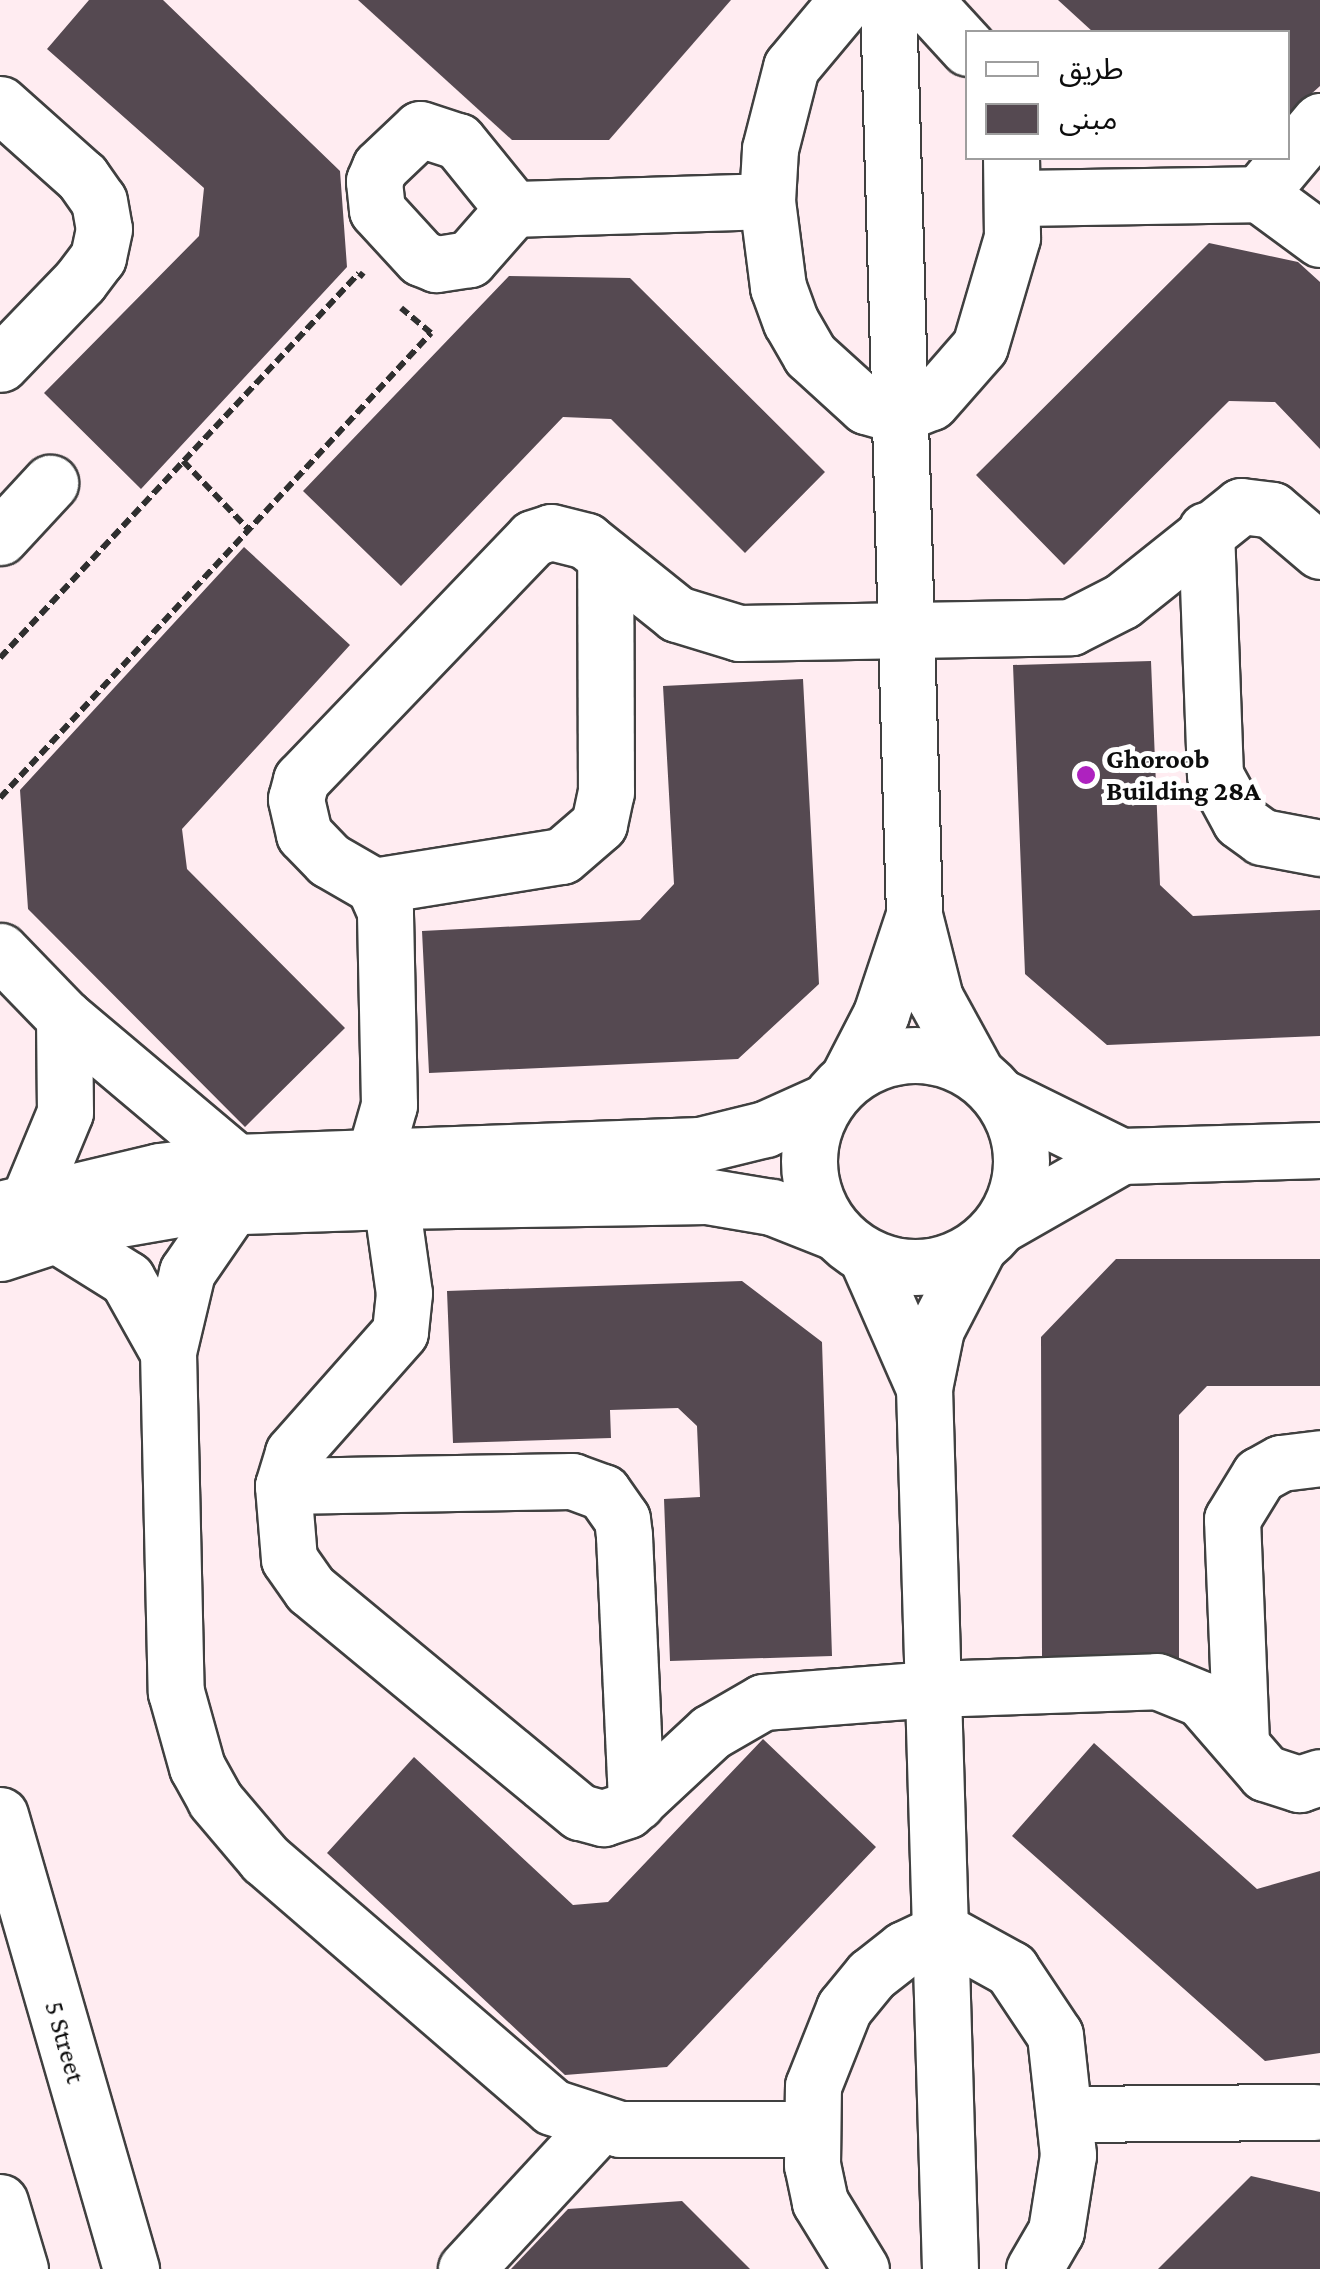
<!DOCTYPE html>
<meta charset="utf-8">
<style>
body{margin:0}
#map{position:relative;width:1320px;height:2269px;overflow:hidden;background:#ffecf1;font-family:"Crimson Pro","Noto Sans Arabic",serif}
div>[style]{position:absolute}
.building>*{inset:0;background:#554951}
.path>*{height:6px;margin-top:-3px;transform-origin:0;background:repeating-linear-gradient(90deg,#2f2f2f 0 10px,transparent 0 15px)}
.roads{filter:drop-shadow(2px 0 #404040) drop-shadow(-2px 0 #404040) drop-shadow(0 2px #404040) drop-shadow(0 -2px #404040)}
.minor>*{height:55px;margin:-27.5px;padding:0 27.5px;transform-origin:27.5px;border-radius:27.5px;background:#fff}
.minor>.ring{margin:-27.5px;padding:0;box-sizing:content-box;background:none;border:55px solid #fff;border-radius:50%}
.dots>*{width:28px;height:28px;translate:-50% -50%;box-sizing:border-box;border:5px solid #fff;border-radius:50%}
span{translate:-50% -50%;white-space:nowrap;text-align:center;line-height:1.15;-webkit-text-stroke:10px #fff;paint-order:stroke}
.poi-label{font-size:28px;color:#0d0d0d;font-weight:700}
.left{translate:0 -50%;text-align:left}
.street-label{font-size:28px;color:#0d0d0d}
.legend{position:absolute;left:965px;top:30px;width:325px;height:130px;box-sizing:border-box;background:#fff;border:2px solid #9e9e9e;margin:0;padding:12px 18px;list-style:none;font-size:30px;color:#0d0d0d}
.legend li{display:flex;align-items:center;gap:20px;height:50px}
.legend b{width:50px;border:2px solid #9e9e9e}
</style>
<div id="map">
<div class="building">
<div style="clip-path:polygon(89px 0,163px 0,340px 171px,347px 267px,141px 489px,44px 393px,199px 236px,204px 188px,47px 49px)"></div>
<div style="clip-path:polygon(358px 0,731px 0,609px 140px,512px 140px)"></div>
<div style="clip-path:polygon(1058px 0,1320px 0,1320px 86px,1288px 115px,1288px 32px,1093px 32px)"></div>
<div style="clip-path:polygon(1209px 243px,1298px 262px,1320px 282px,1320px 449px,1275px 402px,1229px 401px,1064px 565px,976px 475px)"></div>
<div style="clip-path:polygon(509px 276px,630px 278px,825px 472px,745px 553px,611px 419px,563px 417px,401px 586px,303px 491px)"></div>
<div style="clip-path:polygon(244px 547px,350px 645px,182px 829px,187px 869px,345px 1028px,245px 1127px,28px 909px,20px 790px)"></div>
<div style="clip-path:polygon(1151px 661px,1160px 885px,1193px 916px,1320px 910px,1320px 1036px,1107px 1045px,1025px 974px,1013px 665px)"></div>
<div style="clip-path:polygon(803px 679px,819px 984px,738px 1059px,429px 1073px,422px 931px,640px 920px,674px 884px,663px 686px)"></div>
<div style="clip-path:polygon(1116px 1259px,1320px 1259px,1320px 1386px,1207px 1386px,1179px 1415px,1179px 1659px,1042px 1659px,1041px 1337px)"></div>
<div style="clip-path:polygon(742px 1281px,822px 1342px,832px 1656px,670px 1661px,664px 1499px,700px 1497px,697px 1426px,678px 1408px,610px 1410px,611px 1438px,453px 1443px,447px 1291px)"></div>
<div style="clip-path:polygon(763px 1739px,876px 1847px,667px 2067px,565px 2075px,327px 1853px,414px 1757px,573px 1905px,608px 1902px)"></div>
<div style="clip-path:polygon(1094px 1743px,1257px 1889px,1320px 1871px,1320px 2053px,1265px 2061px,1012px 1836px)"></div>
<div style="clip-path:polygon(1251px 2176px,1320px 2192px,1320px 2269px,1158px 2269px)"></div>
<div style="clip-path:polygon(682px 2201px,750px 2269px,511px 2269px,568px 2209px)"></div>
</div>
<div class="path">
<div style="left:183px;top:461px;width:95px;rotate:46.3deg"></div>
<div style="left:0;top:658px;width:526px;rotate:-47deg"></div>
<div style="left:359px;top:273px;width:6px;rotate:39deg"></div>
<div style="left:0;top:798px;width:634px;rotate:-47.17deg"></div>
<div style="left:431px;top:333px;width:39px;rotate:-140deg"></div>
</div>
<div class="roads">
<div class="minor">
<div style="left:847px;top:0;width:87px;rotate:129.9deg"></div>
<div style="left:791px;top:67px;width:85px;rotate:104.4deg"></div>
<div style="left:770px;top:149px;width:52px;rotate:93.3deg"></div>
<div style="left:767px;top:201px;width:87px;rotate:82.7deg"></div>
<div style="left:778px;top:287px;width:37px;rotate:70deg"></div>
<div style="left:791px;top:322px;width:38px;rotate:60deg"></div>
<div style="left:810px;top:355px;width:76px;rotate:42.3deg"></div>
<div style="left:866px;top:406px;width:33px;rotate:16deg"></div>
<div style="left:898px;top:415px;width:35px;rotate:-22deg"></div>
<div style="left:931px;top:402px;width:74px;rotate:-48.8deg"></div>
<div style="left:980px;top:346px;width:114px;rotate:-73.6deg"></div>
<div style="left:1012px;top:237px;width:79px;rotate:-90.7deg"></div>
<div style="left:888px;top:0;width:915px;rotate:88.37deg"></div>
<div style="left:914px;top:915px;width:86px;rotate:75.8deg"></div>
<div style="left:935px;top:998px;width:85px;rotate:61.3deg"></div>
<div style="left:924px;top:0;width:65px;rotate:47.5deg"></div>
<div style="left:0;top:104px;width:110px;rotate:41.7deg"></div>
<div style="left:82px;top:177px;width:29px;rotate:55deg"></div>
<div style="left:99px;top:201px;width:28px;rotate:80deg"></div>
<div style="left:104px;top:229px;width:29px;rotate:102deg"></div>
<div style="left:98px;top:257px;width:30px;rotate:127deg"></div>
<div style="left:80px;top:281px;width:115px;rotate:133.9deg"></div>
<div style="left:1320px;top:121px;width:95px;rotate:129.9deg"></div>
<div style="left:1259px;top:194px;width:76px;rotate:36.4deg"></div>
<div style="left:420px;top:129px;width:40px;rotate:18deg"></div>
<div style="left:458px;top:141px;width:87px;rotate:51deg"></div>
<div style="left:513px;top:209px;width:67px;rotate:131.3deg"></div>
<div style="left:469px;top:259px;width:33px;rotate:171deg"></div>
<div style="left:436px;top:264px;width:16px;rotate:-158deg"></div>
<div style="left:421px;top:258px;width:65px;rotate:-132.5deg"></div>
<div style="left:377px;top:210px;width:29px;rotate:-96deg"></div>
<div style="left:374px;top:181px;width:15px;rotate:-67deg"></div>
<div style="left:380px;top:167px;width:55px;rotate:-43.5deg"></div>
<div style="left:1015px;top:198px;width:244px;rotate:-0.9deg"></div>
<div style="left:513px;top:209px;width:254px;rotate:-1.8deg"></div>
<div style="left:1206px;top:530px;width:245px;rotate:87.9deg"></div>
<div style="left:1215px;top:775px;width:52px;rotate:61.5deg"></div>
<div style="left:1240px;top:821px;width:27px;rotate:36deg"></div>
<div style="left:1262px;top:837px;width:59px;rotate:10.7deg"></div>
<div style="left:0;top:537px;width:74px;rotate:-47.2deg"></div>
<div style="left:374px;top:886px;width:190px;rotate:-9.1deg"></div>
<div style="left:562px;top:856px;width:49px;rotate:-40.9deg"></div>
<div style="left:599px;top:824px;width:33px;rotate:-78deg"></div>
<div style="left:606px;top:792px;width:235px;rotate:-90.2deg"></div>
<div style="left:0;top:951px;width:92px;rotate:45.9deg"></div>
<div style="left:64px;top:1017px;width:225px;rotate:40.1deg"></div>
<div style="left:236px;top:1162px;width:43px;rotate:94deg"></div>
<div style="left:233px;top:1205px;width:81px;rotate:124.5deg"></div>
<div style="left:187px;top:1272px;width:82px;rotate:103.4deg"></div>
<div style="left:168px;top:1352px;width:340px;rotate:88.7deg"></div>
<div style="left:176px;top:1692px;width:78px;rotate:74.4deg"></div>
<div style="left:197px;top:1767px;width:38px;rotate:61deg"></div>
<div style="left:215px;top:1800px;width:77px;rotate:49.7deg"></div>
<div style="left:265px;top:1859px;width:379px;rotate:40.8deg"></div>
<div style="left:552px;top:2107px;width:71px;rotate:17.9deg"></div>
<div style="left:620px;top:2129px;width:191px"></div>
<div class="ring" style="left:809px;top:1055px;width:157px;height:157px"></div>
<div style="left:849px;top:1076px;width:70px;rotate:-62.7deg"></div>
<div style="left:881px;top:1014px;width:101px;rotate:-71.6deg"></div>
<div style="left:1001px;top:1097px;width:134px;rotate:26.2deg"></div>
<div style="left:1121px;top:1156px;width:199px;rotate:-1.7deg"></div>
<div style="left:375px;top:1154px;width:51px;rotate:-74.1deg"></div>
<div style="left:389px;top:1105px;width:194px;rotate:-91.2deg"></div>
<div style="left:385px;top:911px;width:27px;rotate:-114deg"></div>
<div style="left:374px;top:886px;width:52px;rotate:-150deg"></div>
<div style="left:329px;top:860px;width:36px;rotate:-134deg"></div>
<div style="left:304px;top:834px;width:36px;rotate:-103deg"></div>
<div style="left:296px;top:799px;width:20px;rotate:-75deg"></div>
<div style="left:301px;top:780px;width:335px;rotate:-46.2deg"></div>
<div style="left:533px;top:538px;width:19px;rotate:-18deg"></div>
<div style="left:551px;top:532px;width:36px;rotate:14deg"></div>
<div style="left:586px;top:541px;width:117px;rotate:38.7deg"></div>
<div style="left:677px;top:614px;width:65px;rotate:17deg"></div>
<div style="left:739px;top:633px;width:332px;rotate:-1deg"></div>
<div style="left:1071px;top:627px;width:57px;rotate:-27deg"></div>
<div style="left:1122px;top:601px;width:152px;rotate:-38.6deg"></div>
<div style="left:1241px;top:506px;width:31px;rotate:7deg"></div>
<div style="left:1272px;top:510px;width:63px;rotate:40.5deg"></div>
<div style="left:29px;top:1199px;width:94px;rotate:-67.5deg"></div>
<div style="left:65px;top:1112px;width:95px;rotate:-90.6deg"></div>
<div style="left:391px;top:1201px;width:93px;rotate:82deg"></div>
<div style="left:404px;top:1293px;width:39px;rotate:96deg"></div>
<div style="left:400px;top:1332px;width:162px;rotate:131.5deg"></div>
<div style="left:293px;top:1453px;width:34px;rotate:107deg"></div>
<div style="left:283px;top:1486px;width:73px;rotate:85.3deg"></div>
<div style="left:289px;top:1559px;width:37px;rotate:55deg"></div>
<div style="left:310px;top:1589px;width:350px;rotate:39.6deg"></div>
<div style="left:580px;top:1812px;width:24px;rotate:15deg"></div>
<div style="left:603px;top:1818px;width:25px;rotate:-18deg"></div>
<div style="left:627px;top:1810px;width:115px;rotate:-42.9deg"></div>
<div style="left:711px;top:1732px;width:60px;rotate:-30deg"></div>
<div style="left:763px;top:1702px;width:169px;rotate:-4.4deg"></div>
<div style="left:932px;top:1689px;width:225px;rotate:-2deg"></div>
<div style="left:1157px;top:1681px;width:48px;rotate:22.2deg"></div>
<div style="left:1201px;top:1699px;width:98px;rotate:49.1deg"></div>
<div style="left:1265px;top:1773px;width:36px;rotate:18deg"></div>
<div style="left:1299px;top:1784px;width:22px;rotate:-18deg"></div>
<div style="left:0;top:1209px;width:163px;rotate:-13.4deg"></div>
<div style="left:159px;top:1171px;width:78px;rotate:-6.7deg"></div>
<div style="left:236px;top:1162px;width:464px;rotate:-2.1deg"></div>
<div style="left:700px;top:1145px;width:67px;rotate:-13.8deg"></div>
<div style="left:765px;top:1129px;width:68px;rotate:-24.3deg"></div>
<div style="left:1002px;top:1224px;width:137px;rotate:-29.7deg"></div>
<div style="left:55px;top:1234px;width:85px;rotate:32deg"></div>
<div style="left:127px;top:1279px;width:84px;rotate:60.7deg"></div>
<div style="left:0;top:1253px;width:90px;rotate:-18deg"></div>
<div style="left:86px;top:1225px;width:98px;rotate:-9.9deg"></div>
<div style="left:183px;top:1208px;width:208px;rotate:-1.9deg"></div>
<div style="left:391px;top:1201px;width:315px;rotate:-0.9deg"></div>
<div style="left:706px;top:1196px;width:67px;rotate:9.5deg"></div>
<div style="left:772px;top:1207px;width:68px;rotate:21.6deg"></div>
<div style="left:866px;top:1256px;width:144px;rotate:66.3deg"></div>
<div style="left:283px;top:1486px;width:289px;rotate:-1deg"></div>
<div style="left:572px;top:1481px;width:33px;rotate:20deg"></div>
<div style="left:603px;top:1492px;width:33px;rotate:55deg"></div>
<div style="left:622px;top:1519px;width:17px;rotate:83deg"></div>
<div style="left:624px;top:1536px;width:267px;rotate:87.4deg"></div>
<div style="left:1241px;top:1743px;width:224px;rotate:-92.3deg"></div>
<div style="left:1232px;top:1519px;width:52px;rotate:-58.5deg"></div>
<div style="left:1259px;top:1475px;width:25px;rotate:-29deg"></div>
<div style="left:1281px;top:1463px;width:39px;rotate:-7deg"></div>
<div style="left:0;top:1815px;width:473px;rotate:73.9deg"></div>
<div style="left:1068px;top:2114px;width:246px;rotate:-0.5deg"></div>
<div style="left:0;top:2202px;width:70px;rotate:73.4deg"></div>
<div style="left:466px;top:2269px;width:195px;rotate:-47.3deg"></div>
<div style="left:861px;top:2269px;width:79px;rotate:-121.5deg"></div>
<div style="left:820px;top:2202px;width:38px;rotate:-102deg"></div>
<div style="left:812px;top:2165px;width:79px;rotate:-89.3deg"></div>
<div style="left:813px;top:2086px;width:84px;rotate:-68.3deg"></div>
<div style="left:844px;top:2008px;width:43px;rotate:-50.7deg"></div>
<div style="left:871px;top:1975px;width:42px;rotate:-38.2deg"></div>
<div style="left:904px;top:1949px;width:42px;rotate:-25.3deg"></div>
<div style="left:942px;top:1931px;width:79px;rotate:28.8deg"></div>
<div style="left:1011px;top:1969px;width:79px;rotate:56.3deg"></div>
<div style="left:1055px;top:2035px;width:121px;rotate:83.8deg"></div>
<div style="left:1068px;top:2155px;width:77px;rotate:99deg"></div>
<div style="left:1056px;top:2231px;width:44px;rotate:120.1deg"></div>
<div style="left:950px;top:2269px;width:881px;rotate:-91.69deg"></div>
<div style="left:924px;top:1388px;width:60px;rotate:-78.5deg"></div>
<div style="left:936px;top:1329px;width:91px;rotate:-62.6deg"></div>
</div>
</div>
<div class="dots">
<div style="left:1086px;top:775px;background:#ae22bf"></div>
</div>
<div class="poi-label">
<span class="left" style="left:1106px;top:775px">Ghoroob<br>Building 28A</span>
</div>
<div class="street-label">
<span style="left:65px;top:2042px;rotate:74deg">5 Street</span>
</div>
<ul class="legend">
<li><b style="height:12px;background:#fff"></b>طريق</li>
<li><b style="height:28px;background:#554951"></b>مبنى</li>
</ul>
</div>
